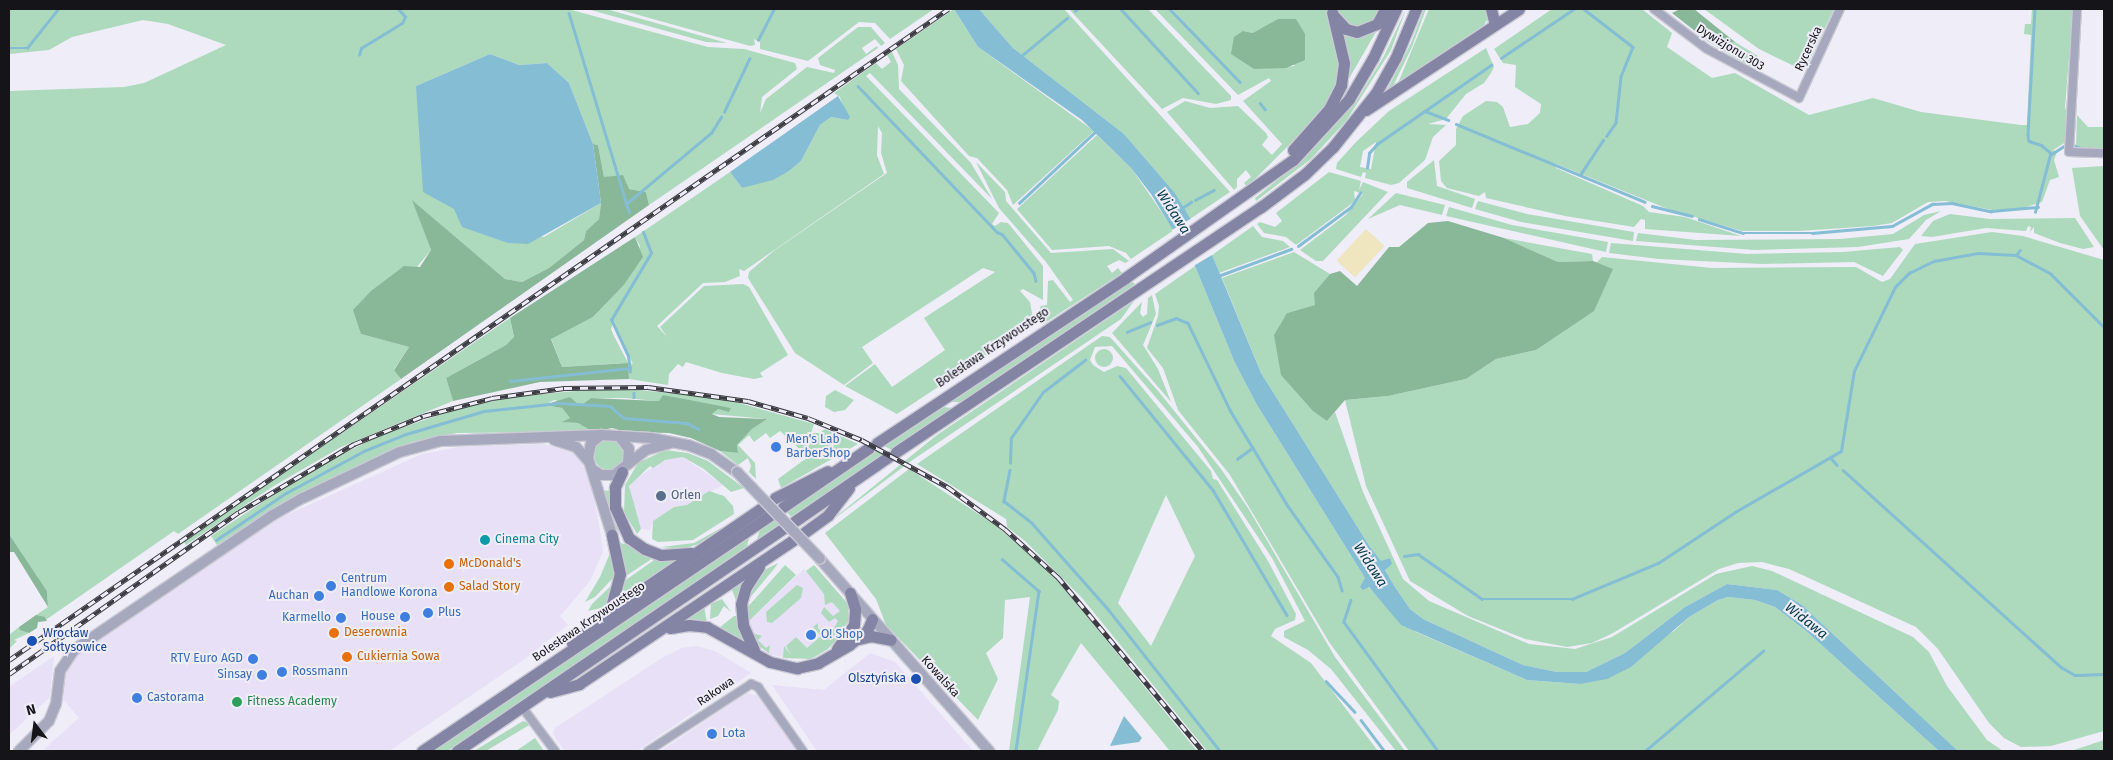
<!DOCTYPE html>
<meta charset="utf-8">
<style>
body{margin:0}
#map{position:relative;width:2113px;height:760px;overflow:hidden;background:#eeedf8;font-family:"Fira Sans",sans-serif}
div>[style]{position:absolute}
.commercial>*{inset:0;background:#e7e0f6}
.green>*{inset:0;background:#addabc}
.round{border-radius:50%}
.forest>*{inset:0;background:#89b899}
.sand>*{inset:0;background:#efe5bf;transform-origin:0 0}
.water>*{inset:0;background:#85bdd4}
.pier>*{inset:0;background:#eeedf8;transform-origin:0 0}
.stream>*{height:2.5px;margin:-1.25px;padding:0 1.25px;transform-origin:1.25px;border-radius:1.25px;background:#85bdd4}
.roads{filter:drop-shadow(1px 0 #cbcad4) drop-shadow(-1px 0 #cbcad4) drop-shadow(0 1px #cbcad4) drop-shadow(0 -1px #cbcad4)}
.minor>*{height:8px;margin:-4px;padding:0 4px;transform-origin:4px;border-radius:4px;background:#a6a8bd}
.tertiary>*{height:10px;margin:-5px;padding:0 5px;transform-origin:5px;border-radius:5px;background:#a6a8bd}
.secondary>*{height:11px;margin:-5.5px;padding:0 5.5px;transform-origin:5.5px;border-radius:5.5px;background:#8485a4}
.rail>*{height:4.5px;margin-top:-2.25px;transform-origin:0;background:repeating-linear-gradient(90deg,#eeedf8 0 8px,#3c3b41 0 16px);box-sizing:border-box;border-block:1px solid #3c3b41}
.bridges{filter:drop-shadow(1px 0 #cbcad4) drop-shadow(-1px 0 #cbcad4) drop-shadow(0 1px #cbcad4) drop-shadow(0 -1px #cbcad4)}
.tertiary-bridge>*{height:10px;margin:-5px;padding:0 5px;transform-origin:5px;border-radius:5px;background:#a6a8bd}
.dots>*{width:14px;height:14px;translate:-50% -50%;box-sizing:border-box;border:2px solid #eeedf8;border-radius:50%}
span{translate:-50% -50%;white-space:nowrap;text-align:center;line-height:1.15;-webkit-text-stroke:4px #eeedf8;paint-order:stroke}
.street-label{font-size:12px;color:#151418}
.shop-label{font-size:12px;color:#366cbe}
.left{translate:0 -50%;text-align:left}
.right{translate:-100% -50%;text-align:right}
.service-label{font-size:12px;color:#4e5e75}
.culture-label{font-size:12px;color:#0d838f}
.food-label{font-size:12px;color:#c56008}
.transit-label{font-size:12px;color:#164399}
.leisure-label{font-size:12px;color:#27864d}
.water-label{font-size:14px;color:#013646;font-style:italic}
.frame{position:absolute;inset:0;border:10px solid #151418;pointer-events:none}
.north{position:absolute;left:10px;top:700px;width:50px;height:50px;-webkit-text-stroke:4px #eeedf8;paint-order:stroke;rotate:345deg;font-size:14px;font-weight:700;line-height:20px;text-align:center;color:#151418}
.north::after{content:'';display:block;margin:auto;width:18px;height:22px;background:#151418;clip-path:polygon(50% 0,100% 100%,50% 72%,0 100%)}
</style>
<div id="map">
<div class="commercial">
<div style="clip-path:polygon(543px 444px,576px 453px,580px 459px,591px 482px,601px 537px,603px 552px,590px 581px,560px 616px,568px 625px,522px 661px,389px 751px,42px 751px,79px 718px,61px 697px,69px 663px,80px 651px,280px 518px,422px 454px,464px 446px)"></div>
<div style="clip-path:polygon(683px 457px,723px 485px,687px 505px,674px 507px,653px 521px,650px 530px,641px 529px,629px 493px,631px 482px,665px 460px)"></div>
<div style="clip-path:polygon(804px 569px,846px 613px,845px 619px,828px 639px,825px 634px,794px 659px,768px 654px,761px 648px,747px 623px)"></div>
<div style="clip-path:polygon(696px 646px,715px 651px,751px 673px,637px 751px,565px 751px,553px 734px,555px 728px,662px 658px,682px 648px)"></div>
<div style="clip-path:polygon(870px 653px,895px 662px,973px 751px,817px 751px,772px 685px,824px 690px)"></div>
<div style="clip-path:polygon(54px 656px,50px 697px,9px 735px,9px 687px)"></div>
<div style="clip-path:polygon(747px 693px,759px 696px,797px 751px,661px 751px)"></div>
</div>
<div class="green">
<div style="clip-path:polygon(9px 9px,568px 9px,708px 47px,744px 49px,795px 63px,797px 69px,762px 97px,760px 113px,766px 99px,807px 67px,834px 73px,835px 70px,820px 65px,818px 58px,858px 27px,871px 27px,885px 43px,881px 46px,875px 39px,862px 48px,866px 54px,877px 46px,878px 48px,649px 205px,646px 192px,629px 189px,604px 177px,598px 145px,593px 144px,569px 83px,547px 63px,519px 65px,490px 54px,416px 86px,462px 227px,544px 237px,601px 203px,599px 219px,586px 231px,584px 240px,549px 268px,522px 282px,505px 279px,413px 201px,431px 250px,361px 334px,409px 347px,394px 369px,401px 379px,178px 534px,174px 531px,47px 619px,36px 615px,48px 607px,47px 591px,9px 534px,9px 91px,124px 87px,144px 83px,226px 45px,168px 24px,143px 20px,72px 37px,49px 50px,9px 54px)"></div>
<div style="clip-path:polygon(587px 9px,606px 9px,727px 43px,706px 42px)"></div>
<div style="clip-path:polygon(617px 9px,934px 9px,890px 39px,875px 23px,859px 22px,808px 61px,760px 49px,760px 42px,754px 39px,755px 45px,750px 46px)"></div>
<div style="clip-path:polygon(954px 9px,978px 47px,1094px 131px,1013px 205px,1007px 190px,977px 158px,969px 156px,901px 81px,904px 65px,896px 49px)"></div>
<div style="clip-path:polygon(979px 9px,1064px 9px,1230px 192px,1190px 219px,1175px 193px,1124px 134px,1013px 48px)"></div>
<div style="clip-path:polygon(1069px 9px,1148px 9px,1231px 96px,1231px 100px,1216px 104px,1183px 98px,1162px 109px)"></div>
<div style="clip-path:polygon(evenodd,1155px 9px,1170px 9px,1239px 82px,1172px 9px,1327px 9px,1342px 65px,1334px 95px,1308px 126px,1247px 187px,1244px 183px,1251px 177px,1246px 170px,1237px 179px,1237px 187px,1234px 190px,1167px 112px,1185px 101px,1210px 108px,1238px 106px,1266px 133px,1268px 137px,1262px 145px,1272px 155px,1282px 144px,1243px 101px,1271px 81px,1269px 78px,1238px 95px,1155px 9px,1243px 31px,1253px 33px,1295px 66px,1254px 69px,1243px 31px)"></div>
<div style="clip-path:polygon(1336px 9px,1381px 9px,1377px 19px,1359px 29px,1342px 21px)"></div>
<div style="clip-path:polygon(1406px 9px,1391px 50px,1346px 121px,1311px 159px,1256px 201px,1255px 198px,1290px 170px,1356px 102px,1384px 56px)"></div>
<div style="clip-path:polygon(1424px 9px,1426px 9px,1412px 47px,1393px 86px,1386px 92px,1411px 43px)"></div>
<div style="clip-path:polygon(1429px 9px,1487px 9px,1488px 18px,1484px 25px,1398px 83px)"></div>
<div style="clip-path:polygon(1552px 9px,1642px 9px,1672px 33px,1667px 47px,1712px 78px,1735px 73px,1809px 115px,1873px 98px,1921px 112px,2021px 125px,2027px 125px,2031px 35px,2024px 34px,2025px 24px,2031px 24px,2032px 9px,2073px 9px,2065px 107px,2069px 121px,2066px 142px,2053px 150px,2057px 152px,2054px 160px,2059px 177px,2050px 180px,2042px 202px,2020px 209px,1992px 210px,1945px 201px,1928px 202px,1892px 223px,1873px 226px,1799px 231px,1742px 231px,1668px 209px,1554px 163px,1556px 168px,1643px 206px,1649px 212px,1685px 217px,1741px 236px,1645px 229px,1645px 220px,1641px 219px,1634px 227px,1565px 216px,1486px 198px,1485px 192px,1479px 196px,1447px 188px,1441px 181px,1439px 161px,1456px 145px,1456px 129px,1463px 116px,1486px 101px,1497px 102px,1503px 107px,1510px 127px,1528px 124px,1540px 113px,1541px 104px,1515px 87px,1516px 65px,1503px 63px,1494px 49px)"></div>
<div style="clip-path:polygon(1704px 9px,1834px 9px,1809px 61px,1794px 66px,1759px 49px)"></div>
<div style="clip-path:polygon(1342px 31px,1359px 36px,1376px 32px,1347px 82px,1349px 67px)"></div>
<div style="clip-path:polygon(1709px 42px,1735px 42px,1758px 56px,1751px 67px)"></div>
<div style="clip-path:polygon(evenodd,1486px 48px,1494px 67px,1491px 73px,1484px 83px,1466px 94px,1446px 119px,1428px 124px,1446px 125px,1433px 137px,1425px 160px,1399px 183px,1391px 185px,1365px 178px,1366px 173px,1363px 172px,1361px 177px,1336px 169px,1337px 163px,1356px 142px,1389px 111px,1486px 48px,1376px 142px,1371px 169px,1360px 167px,1363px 151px,1376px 142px)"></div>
<div style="clip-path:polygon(evenodd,892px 52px,898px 65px,899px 89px,971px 163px,992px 199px,870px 73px,866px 76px,999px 213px,992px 224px,995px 226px,1001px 222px,1008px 223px,1043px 266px,1043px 300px,1023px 289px,1020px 291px,1030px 302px,1034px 324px,897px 414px,845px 386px,875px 364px,892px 387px,945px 350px,924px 318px,995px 272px,983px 268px,862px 347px,873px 363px,844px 385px,795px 353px,748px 278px,749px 272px,775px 250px,887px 173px,881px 153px,882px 133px,878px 126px,877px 155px,884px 174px,744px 271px,739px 269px,740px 276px,725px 282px,703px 283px,657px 326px,668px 338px,660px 327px,704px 286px,743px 284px,749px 287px,788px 355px,760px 373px,763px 377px,754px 379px,722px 373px,686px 362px,683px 367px,678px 364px,669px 374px,668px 385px,629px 379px,627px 363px,562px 367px,551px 338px,593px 317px,623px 286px,635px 265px,640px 246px,635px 237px,730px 172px,742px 188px,789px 171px,801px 161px,820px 125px,831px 117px,848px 120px,840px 97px,834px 93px,876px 63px,882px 69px,891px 62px,887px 55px,892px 52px,614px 321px,616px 329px,633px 364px,628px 363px,614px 336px,611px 329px,614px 321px)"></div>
<div style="clip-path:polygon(2077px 115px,2088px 127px,2104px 127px,2104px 151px,2076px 149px)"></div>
<div style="clip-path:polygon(1097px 135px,1131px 168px,1174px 230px,1131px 259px,1126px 253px,1109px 246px,1052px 250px,1017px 209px)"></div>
<div style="clip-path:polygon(1434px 160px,1437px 186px,1475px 199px,1472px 208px,1407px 188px,1407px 182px)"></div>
<div style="clip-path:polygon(976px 162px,1005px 192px,1006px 201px,1051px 253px,1113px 249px,1129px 261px,1125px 263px,1119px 260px,1107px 266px,1112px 273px,1118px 268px,1122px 273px,1043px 324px,1038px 312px,1041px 306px,1047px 305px,1048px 281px,1053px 280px,1070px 302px,1073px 300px,1046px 262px,999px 208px)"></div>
<div style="clip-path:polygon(2104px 166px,2104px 250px,2080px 216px,2072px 168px)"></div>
<div style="clip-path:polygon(1329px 172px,1361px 181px,1359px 190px,1363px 182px,1388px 192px,1323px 261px,1316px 261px,1300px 250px,1346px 215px,1363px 194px,1354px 191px,1355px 200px,1350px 205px,1296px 245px,1286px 237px,1264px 233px,1257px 224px,1260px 222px,1275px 227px,1282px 221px,1276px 213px)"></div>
<div style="clip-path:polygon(1396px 193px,1445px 205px,1442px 215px,1400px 205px,1368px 219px)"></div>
<div style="clip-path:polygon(1478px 201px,1527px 214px,1634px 232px,1633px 241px,1521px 222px,1475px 209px)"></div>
<div style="clip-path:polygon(1449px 207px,1512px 225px,1608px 242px,1606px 252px,1446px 216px)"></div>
<div style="clip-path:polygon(1941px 211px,1926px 220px,1909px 239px,1858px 247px,1755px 250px,1636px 241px,1638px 233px,1696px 240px,1840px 239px,1893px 234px,1924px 215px)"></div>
<div style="clip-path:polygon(1950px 214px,1990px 219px,2075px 218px,2094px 247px,2083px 249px,2060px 243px,2034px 233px,2034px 227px,2030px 232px,2031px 227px,2028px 226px,2026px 231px,1986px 228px,1932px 237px,1921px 236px,1933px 221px)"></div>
<div style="clip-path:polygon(1253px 226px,1262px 237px,1283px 241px,1290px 247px,1219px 273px,1212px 255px)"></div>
<div style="clip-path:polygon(1992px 232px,2023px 236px,2104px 260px,2104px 731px,2051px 746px,2021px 747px,2004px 738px,1989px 723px,1938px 649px,1916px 627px,1789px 569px,1762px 562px,1738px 563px,1719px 569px,1613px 633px,1592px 643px,1567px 647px,1525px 639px,1468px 616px,1410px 581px,1366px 486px,1345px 400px,1388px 396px,1466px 379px,1496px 359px,1536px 350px,1612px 269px,1596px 263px,1602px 257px,1712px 268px,1856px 267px,1882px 282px,1890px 279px,1915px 244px)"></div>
<div style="clip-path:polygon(1504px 238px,1592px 254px,1593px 261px,1558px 262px)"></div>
<div style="clip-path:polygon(1611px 243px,1747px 254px,1843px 252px,1900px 247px,1903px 250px,1883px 276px,1854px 262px,1762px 264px,1659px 259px,1609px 253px)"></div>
<div style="clip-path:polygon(1294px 252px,1330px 274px,1315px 293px,1316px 305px,1287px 313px,1327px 421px,1335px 412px,1363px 492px,1403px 579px,1429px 601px,1529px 644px,1575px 649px,1612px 637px,1716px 574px,1752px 566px,1772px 571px,1913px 637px,1929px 652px,1947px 686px,1987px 740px,2003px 751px,1958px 751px,1802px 605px,1777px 590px,1727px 584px,1685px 607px,1625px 653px,1586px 672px,1557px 672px,1523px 665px,1423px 619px,1410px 609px,1395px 587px,1385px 570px,1390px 558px,1381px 562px,1370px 547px,1261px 373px,1222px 278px)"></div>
<div style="clip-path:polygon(1195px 266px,1235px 363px,1257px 405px,1365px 578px,1367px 586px,1416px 632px,1527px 680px,1580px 684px,1674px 631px,1689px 617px,1718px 600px,1728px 597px,1755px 600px,1775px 607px,1806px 631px,1939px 751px,1409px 751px,1329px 642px,1230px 475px,1178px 410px,1163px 368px,1147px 348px,1158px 316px,1159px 306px,1155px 294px)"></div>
<div style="clip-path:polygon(1131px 281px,1135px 284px,961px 402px,949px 402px)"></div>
<div style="clip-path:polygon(1152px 295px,1156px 314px,1143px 345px,1158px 369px,1171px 402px,1112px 333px,1142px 302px,1140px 313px,1143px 317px,1147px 314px,1148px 298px)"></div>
<div style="clip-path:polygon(1134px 301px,1121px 319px,911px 461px,822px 528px,937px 435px)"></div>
<div style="clip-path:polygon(510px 318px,514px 338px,506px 345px,446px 378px,453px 401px,341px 447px,272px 487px,186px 545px,184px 542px,222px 515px)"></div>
<div style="clip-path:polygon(evenodd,1102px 336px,1110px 337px,1159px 392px,1221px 469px,1248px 508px,1335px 657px,1405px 751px,1396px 751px,1331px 669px,1308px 650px,1284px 637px,1284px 631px,1305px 621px,1272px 558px,1198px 447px,1112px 346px,1095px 347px,1090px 360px,1093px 365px,1104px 372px,1117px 366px,1126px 368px,1211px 471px,1213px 479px,1217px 480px,1268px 561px,1296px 614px,1295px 620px,1275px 629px,1271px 636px,1311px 663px,1378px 751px,1207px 751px,1082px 598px,1025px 541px,1007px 527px,1006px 519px,917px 464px,1102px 336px,1166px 495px,1195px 556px,1151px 646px,1118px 603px,1166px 495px)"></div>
<div class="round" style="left:1095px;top:349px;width:18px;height:18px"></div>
<div style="clip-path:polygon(613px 388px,718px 397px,814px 424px,811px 433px,820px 433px,825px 429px,858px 444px,781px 488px,778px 479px,808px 457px,780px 431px,770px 438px,766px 433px,754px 442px,749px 435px,738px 445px,755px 463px,756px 479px,749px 472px,751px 466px,748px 458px,738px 465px,720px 451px,738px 453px,737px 445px,752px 429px,766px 419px,712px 414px,718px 408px,731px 408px,625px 398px,591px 398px,580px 406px,554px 400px,545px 405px,562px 408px,570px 418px,564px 422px,578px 423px,593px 432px,457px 433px,412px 442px,292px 498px,217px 545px,211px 536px,316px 467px,381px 435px,459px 408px,516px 396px)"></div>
<div style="clip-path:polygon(835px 390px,854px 400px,845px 410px,834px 412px,825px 407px,826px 396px)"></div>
<div style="clip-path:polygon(942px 407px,953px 408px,892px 450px,884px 446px)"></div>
<div class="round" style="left:594px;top:440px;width:30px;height:30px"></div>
<div style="clip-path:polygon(665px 450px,688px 453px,708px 461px,744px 488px,731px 492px,704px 469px,683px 457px,665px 460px,653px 468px,650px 466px,629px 486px,641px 529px,637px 534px,624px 512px,625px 485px,638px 463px)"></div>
<div style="clip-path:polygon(876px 451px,884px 455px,792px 518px,786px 511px)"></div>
<div style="clip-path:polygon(909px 469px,994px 524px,1053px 575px,1197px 751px,1170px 751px,1081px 643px,1051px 695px,1059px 701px,1058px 710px,1037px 751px,1009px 751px,1030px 597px,1005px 600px,1003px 638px,986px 653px,998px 679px,978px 720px,886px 625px,876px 599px,825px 533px)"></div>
<div style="clip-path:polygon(611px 490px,622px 535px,614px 527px,604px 491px)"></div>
<div style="clip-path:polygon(709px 491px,724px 496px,733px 506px,734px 514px,693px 540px,658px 542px,652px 539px,653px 521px,674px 507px,687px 505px)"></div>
<div style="clip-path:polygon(774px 519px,780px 526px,756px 542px,761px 527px)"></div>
<div style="clip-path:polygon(732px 522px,701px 543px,684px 549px,661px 547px,694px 543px)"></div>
<div style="clip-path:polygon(750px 535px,746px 549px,448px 751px,429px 751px)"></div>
<div style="clip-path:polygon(619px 543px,631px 545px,653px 558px,623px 578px)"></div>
<div style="clip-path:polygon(613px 546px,614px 577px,595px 597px,585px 602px,600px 577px)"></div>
<div style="clip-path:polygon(657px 558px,676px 561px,619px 599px,623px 582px)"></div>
<div style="clip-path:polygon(778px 563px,774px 569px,748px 600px,747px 595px,762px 571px)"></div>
<div style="clip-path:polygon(785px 565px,796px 575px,749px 621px,745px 610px)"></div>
<div style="clip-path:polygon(814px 565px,848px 604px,849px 621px,842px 629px,834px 628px,838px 621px,835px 618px,829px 622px,821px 613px,824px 607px,833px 616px,840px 611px,832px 602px,825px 605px,824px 594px,806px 571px)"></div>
<div style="clip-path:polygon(747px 576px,738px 606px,731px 587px)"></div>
<div style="clip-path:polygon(615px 582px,605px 607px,588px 611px,592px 604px)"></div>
<div style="clip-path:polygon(797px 585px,803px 588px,801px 598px,772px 623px,767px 622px,766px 612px)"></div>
<div style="clip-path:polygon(722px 599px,731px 612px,724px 606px,718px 616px,710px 619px,711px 604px)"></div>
<div style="clip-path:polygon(704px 606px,707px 623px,680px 621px)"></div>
<div style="clip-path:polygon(734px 616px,737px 616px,745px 643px,719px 628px)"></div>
<div style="clip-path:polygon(818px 623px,818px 628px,828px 639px,833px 629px,843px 633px,828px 649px,811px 659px,783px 658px,784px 646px,791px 655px,786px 646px,796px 637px,807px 648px,821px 636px,813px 627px)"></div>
<div style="clip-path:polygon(19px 627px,29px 633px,14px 640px,17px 641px,9px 649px,9px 635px)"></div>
<div style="clip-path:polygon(752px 633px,762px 636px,758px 640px,766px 648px,770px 645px,769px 653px,755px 643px)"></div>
<div style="clip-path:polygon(523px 721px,531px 724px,486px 751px,474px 751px)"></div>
<div style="clip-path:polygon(535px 738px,544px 751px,516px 751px)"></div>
<div style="clip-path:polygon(2104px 740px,2104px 751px,2071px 751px)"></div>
</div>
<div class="forest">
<div style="clip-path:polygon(1680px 9px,1694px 9px,1735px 42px,1709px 42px,1672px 13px)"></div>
<div style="clip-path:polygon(1278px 19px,1296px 19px,1305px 34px,1305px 60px,1286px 68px,1254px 69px,1231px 54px,1234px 37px,1243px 31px,1253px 33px)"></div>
<div style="clip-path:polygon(593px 144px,598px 145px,604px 177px,623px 175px,629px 189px,646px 192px,649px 205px,401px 379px,394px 370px,409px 347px,361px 334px,353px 310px,371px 291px,404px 266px,420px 267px,431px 250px,412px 200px,505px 279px,522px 282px,549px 268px,584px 240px,586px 231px,599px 219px,601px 203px)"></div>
<div style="clip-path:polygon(1448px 221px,1504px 238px,1558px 262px,1593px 261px,1613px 269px,1594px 311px,1536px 350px,1496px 359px,1466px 379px,1388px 396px,1345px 400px,1327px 421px,1313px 411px,1281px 375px,1274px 335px,1287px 313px,1315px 305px,1314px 293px,1330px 274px,1340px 271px,1357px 286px,1389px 247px,1399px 247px,1428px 223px)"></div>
<div style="clip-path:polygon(635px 237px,643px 257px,623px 286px,593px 317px,551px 339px,562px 367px,628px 363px,629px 379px,540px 382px,453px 401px,446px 378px,506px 345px,514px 337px,510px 318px)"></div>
<div style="clip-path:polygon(663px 395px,731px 408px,729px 412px,718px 409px,712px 414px,719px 417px,767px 419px,752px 429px,737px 445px,738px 453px,720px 451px,691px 438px,669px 433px,626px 432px,612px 428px,593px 432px,578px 423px,562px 422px,570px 418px,562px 408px,544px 405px,570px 397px,580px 406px,591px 398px,659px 401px)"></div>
<div style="clip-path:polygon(9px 534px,47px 591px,48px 607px,14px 552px,9px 552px)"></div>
<div style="clip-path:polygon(36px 615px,45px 617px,47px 621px,38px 622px,37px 628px,29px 633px,20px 630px,19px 627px)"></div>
</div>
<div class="sand">
<div style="left:1366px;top:229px;width:25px;height:43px;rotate:43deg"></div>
</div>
<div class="water">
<div style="clip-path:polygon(954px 9px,979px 9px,1013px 48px,1124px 134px,1175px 193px,1212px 255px,1261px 373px,1370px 547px,1381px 561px,1390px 558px,1392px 564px,1385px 570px,1395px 587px,1410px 609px,1423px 619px,1523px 665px,1557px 672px,1586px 672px,1625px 653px,1685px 607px,1727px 584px,1777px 590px,1802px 605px,1958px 751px,1939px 751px,1806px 631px,1775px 607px,1755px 600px,1728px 597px,1718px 600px,1689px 617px,1631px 667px,1607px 679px,1580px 684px,1527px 680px,1401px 625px,1369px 587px,1363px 590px,1360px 587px,1365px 578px,1257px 405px,1235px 363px,1195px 266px,1151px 194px,1131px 168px,1082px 120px,978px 47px)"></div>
<div style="clip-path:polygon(490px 54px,519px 65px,547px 63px,569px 83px,593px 144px,601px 203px,528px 244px,508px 243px,462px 227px,454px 209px,423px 192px,416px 86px)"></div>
<div style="clip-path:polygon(838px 96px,850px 117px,848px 120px,831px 117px,820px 125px,801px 161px,789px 171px,773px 180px,742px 188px,730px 172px)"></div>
<div style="clip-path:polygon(1124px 716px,1142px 738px,1139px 742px,1110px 746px)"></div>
</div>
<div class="pier">
<div style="left:1192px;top:218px;width:42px;height:24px;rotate:59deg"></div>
</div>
<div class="stream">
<div style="left:1121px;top:9px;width:114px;rotate:47.5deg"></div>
<div style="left:1170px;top:9px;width:101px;rotate:46.2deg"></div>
<div style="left:1584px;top:9px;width:62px;rotate:37.8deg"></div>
<div style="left:1633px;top:47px;width:32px;rotate:112deg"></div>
<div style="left:1621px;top:77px;width:46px;rotate:96.2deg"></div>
<div style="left:1616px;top:123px;width:16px;rotate:125deg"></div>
<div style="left:2035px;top:9px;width:126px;rotate:93.2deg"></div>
<div style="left:2028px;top:135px;width:6px;rotate:81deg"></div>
<div style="left:2029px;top:141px;width:13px;rotate:18deg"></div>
<div style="left:2041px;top:145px;width:13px;rotate:39deg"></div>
<div style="left:1075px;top:11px;width:3px;rotate:-45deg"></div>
<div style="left:569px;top:13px;width:208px;rotate:73.2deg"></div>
<div style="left:758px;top:40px;width:35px;rotate:-63deg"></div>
<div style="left:9px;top:48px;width:18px"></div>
<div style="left:27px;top:48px;width:50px;rotate:-51.5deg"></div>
<div style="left:359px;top:55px;width:7px;rotate:-74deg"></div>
<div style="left:361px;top:48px;width:48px;rotate:-31.4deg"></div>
<div style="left:402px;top:23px;width:7px;rotate:-63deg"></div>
<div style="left:405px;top:17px;width:11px;rotate:-131deg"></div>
<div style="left:1020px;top:57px;width:61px;rotate:-39.7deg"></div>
<div style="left:1501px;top:58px;width:88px;rotate:-33.9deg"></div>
<div style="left:858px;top:86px;width:202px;rotate:46.4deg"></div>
<div style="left:997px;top:232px;width:5px;rotate:22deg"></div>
<div style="left:1002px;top:234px;width:50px;rotate:50.6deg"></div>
<div style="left:1034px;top:273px;width:8px;rotate:76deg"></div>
<div style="left:1260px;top:103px;width:8px;rotate:50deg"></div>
<div style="left:1425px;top:111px;width:25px;rotate:21deg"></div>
<div style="left:724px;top:112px;width:59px;rotate:-64.7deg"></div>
<div style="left:1456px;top:124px;width:204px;rotate:22.4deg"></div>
<div style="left:2073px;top:145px;width:11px;rotate:22deg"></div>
<div style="left:1367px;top:168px;width:15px;rotate:-82deg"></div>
<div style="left:1369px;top:153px;width:12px;rotate:-48deg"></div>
<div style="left:1377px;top:144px;width:139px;rotate:-34.7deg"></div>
<div style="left:1580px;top:175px;width:42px;rotate:-56.7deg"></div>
<div style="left:1195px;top:200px;width:21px;rotate:-28deg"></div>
<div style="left:1019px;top:203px;width:105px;rotate:-43.1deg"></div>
<div style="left:626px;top:204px;width:111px;rotate:-39.9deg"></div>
<div style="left:711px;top:133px;width:19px;rotate:-58deg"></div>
<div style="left:1652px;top:206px;width:41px;rotate:14deg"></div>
<div style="left:1182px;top:208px;width:11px;rotate:-34deg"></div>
<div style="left:2035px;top:212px;width:59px;rotate:-75.3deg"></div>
<div style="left:2050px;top:155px;width:17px;rotate:-33deg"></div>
<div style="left:1699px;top:219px;width:46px;rotate:17.7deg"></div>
<div style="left:1743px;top:233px;width:69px"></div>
<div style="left:1812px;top:233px;width:80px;rotate:-5deg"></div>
<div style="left:1892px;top:226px;width:46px;rotate:-28.8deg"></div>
<div style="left:1932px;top:204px;width:20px;rotate:-3deg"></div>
<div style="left:1952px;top:203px;width:40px;rotate:12deg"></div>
<div style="left:1991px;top:211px;width:47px;rotate:-4.9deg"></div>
<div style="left:1298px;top:246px;width:66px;rotate:-36.3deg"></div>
<div style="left:1351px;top:207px;width:17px;rotate:-57deg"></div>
<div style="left:2016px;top:255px;width:6px;rotate:-51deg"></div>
<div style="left:1218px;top:276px;width:78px;rotate:-20.3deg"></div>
<div style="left:1157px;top:325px;width:20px;rotate:-20deg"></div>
<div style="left:1176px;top:318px;width:13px;rotate:23deg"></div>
<div style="left:1188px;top:323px;width:97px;rotate:64.2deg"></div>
<div style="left:1230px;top:410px;width:112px;rotate:58.9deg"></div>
<div style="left:1288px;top:506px;width:87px;rotate:54.8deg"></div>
<div style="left:1338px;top:577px;width:14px;rotate:73deg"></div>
<div style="left:1127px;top:332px;width:25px;rotate:-23deg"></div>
<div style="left:630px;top:372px;width:16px;rotate:-97deg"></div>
<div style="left:628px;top:356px;width:40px;rotate:-115deg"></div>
<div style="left:611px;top:320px;width:78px;rotate:-59.2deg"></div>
<div style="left:651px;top:253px;width:22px;rotate:-111deg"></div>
<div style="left:1120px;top:376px;width:147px;rotate:50.8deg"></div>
<div style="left:1213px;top:490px;width:145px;rotate:59.4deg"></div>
<div style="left:510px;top:381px;width:121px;rotate:-6.2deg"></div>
<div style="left:634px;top:393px;width:4px;rotate:90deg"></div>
<div style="left:1831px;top:458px;width:9px;rotate:49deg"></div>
<div style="left:1237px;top:459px;width:19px;rotate:-36deg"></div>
<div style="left:1010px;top:463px;width:25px;rotate:-88deg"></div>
<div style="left:1011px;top:438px;width:56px;rotate:-55.2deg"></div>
<div style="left:1043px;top:392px;width:53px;rotate:-37.3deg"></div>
<div style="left:1010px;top:470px;width:32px;rotate:101deg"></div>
<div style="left:1004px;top:501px;width:36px;rotate:38deg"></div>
<div style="left:1032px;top:523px;width:115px;rotate:48.5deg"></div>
<div style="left:1108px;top:609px;width:181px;rotate:51.7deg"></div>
<div style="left:1843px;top:470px;width:294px;rotate:42.1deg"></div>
<div style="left:2061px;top:667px;width:16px;rotate:30deg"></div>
<div style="left:2075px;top:675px;width:29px;rotate:-2deg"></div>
<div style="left:216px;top:540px;width:84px;rotate:-33.9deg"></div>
<div style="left:286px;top:493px;width:89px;rotate:-28.3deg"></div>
<div style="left:364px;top:451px;width:45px;rotate:-22deg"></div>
<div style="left:406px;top:434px;width:81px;rotate:-16.4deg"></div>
<div style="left:484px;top:411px;width:75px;rotate:-6.1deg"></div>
<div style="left:559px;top:403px;width:51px;rotate:3.4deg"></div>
<div style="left:610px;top:406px;width:18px;rotate:41deg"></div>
<div style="left:624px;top:418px;width:63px;rotate:4.5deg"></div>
<div style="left:687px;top:423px;width:13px;rotate:27deg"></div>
<div style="left:1404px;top:556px;width:14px;rotate:-8deg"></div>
<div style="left:1418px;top:554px;width:78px;rotate:35.1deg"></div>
<div style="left:1482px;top:599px;width:90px"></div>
<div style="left:1572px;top:599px;width:93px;rotate:-22.7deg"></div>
<div style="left:1658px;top:563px;width:92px;rotate:-33.5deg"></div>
<div style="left:1735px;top:512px;width:122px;rotate:-29.9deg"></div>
<div style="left:1841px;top:451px;width:81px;rotate:-80.8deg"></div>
<div style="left:1854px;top:371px;width:93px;rotate:-64deg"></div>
<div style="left:1895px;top:287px;width:20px;rotate:-45deg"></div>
<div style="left:1909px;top:273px;width:28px;rotate:-26deg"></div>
<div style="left:1934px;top:261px;width:45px;rotate:-10.3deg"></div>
<div style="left:1978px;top:253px;width:38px;rotate:3deg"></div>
<div style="left:2016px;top:255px;width:40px;rotate:28deg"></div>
<div style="left:2051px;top:274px;width:75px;rotate:45deg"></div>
<div style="left:1002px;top:559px;width:49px;rotate:40.9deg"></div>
<div style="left:1039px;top:591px;width:162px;rotate:98.2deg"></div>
<div style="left:1351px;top:600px;width:23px;rotate:108deg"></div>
<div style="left:1344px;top:622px;width:160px;rotate:53.9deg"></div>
<div style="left:1326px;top:681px;width:42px;rotate:46.9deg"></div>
<div style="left:1361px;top:720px;width:39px;rotate:53deg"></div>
<div style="left:1645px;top:751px;width:155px;rotate:-40.3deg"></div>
</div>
<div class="roads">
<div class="minor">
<div style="left:1654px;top:9px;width:66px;rotate:37deg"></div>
<div style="left:1707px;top:49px;width:104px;rotate:28deg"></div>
<div style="left:1799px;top:98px;width:98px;rotate:-65.3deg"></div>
<div style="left:2077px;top:9px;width:143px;rotate:93.2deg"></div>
<div style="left:2069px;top:152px;width:35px;rotate:2deg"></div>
<div style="left:522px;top:707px;width:55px;rotate:53.1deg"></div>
<div style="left:648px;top:751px;width:123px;rotate:-33deg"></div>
<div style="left:751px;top:684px;width:8px;rotate:23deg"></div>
<div style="left:758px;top:687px;width:78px;rotate:54.9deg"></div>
</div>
<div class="tertiary">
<div style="left:619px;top:436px;width:16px;rotate:52deg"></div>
<div style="left:629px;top:449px;width:15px;rotate:94deg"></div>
<div style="left:554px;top:440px;width:23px;rotate:18deg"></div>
<div style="left:576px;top:447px;width:18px;rotate:49deg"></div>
<div style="left:593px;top:470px;width:9px;rotate:32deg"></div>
<div style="left:601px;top:475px;width:13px"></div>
<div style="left:614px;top:475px;width:41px;rotate:-38deg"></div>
<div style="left:646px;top:450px;width:25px;rotate:-16deg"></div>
<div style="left:612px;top:535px;width:81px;rotate:-107.3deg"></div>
<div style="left:588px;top:458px;width:15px;rotate:-79deg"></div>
<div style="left:591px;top:443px;width:13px;rotate:-39deg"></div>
<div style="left:601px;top:435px;width:50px;rotate:3.4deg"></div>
<div style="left:651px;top:438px;width:38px;rotate:11deg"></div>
<div style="left:688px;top:445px;width:25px;rotate:21deg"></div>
<div style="left:711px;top:454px;width:32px;rotate:35deg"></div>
<div style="left:820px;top:559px;width:256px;rotate:48.6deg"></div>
<div style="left:19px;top:751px;width:42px;rotate:-45deg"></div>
<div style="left:49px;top:721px;width:18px;rotate:-68deg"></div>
<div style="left:56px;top:704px;width:33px;rotate:-83deg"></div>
<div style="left:60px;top:671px;width:25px;rotate:-56deg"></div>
<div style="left:74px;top:650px;width:240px;rotate:-34.2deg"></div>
<div style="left:273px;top:515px;width:34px;rotate:-30deg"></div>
<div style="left:303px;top:498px;width:107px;rotate:-25.4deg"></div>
<div style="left:400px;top:452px;width:41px;rotate:-15.4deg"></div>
<div style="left:440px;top:441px;width:161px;rotate:-2.1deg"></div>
</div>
<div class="secondary">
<div style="left:1491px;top:9px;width:16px;rotate:76deg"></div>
<div style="left:1333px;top:15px;width:19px;rotate:47deg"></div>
<div style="left:1346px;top:29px;width:11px;rotate:15deg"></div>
<div style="left:1357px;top:32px;width:22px;rotate:-22deg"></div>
<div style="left:1377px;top:24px;width:17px;rotate:-62deg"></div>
<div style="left:1366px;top:110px;width:183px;rotate:-33.4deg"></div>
<div style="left:1293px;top:150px;width:55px;rotate:-48.7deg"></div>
<div style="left:1329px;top:109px;width:27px;rotate:-63deg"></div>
<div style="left:1341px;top:85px;width:22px;rotate:-82deg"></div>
<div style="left:1344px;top:63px;width:52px;rotate:-103.2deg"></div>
<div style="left:877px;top:443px;width:298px;rotate:-33.6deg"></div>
<div style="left:1125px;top:278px;width:205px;rotate:-35.1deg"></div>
<div style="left:1293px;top:160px;width:83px;rotate:-47.4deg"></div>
<div style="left:1349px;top:99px;width:48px;rotate:-59.7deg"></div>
<div style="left:1373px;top:58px;width:54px;rotate:-64.9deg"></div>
<div style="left:896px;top:452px;width:440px;rotate:-33.9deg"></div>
<div style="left:1261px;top:207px;width:55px;rotate:-36.9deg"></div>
<div style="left:1305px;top:174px;width:39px;rotate:-44deg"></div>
<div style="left:1333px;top:147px;width:69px;rotate:-51.5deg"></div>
<div style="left:1376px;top:93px;width:41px;rotate:-60.9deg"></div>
<div style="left:1396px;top:57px;width:52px;rotate:-67.4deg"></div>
<div style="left:622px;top:472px;width:17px;rotate:115deg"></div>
<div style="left:615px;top:487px;width:20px;rotate:90deg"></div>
<div style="left:615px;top:507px;width:34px;rotate:66deg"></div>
<div style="left:629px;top:538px;width:19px;rotate:35deg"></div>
<div style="left:645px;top:549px;width:17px;rotate:21deg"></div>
<div style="left:661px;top:555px;width:30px;rotate:-4deg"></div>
<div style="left:775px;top:498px;width:59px;rotate:-27deg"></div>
<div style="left:783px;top:507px;width:104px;rotate:-34.5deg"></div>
<div style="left:795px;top:521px;width:113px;rotate:-34.5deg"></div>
<div style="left:805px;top:532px;width:29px;rotate:-36deg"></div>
<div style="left:828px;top:515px;width:34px;rotate:-52deg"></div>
<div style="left:610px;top:611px;width:38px;rotate:-75deg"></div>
<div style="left:620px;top:574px;width:40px;rotate:-102deg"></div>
<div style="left:670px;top:628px;width:19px;rotate:-9deg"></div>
<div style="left:689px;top:625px;width:18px;rotate:6deg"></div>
<div style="left:707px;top:627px;width:72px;rotate:29.1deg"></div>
<div style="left:770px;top:662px;width:28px;rotate:13deg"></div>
<div style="left:797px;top:668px;width:22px;rotate:-13deg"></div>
<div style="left:818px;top:663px;width:36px;rotate:-30deg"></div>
<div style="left:849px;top:645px;width:23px;rotate:-38deg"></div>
<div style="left:867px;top:631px;width:13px;rotate:-67deg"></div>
<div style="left:859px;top:639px;width:12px;rotate:-14deg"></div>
<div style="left:871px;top:636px;width:20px;rotate:11deg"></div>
<div style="left:572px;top:643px;width:48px;rotate:-40deg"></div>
<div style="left:609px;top:612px;width:186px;rotate:-34.3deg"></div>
<div style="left:837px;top:649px;width:29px;rotate:-55deg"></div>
<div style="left:854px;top:625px;width:16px;rotate:-86deg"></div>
<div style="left:855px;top:609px;width:17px;rotate:-107deg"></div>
<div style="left:754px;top:650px;width:27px;rotate:-114deg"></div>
<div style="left:743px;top:625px;width:21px;rotate:-95deg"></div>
<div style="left:741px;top:604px;width:18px;rotate:-74deg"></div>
<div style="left:746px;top:587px;width:24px;rotate:-57deg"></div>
<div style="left:550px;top:692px;width:30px;rotate:-15deg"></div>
<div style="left:579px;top:684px;width:258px;rotate:-33.9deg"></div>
<div style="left:422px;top:751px;width:421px;rotate:-34.1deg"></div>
<div style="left:457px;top:751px;width:394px;rotate:-34.3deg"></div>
</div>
</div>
<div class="rail">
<div style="left:9px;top:660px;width:1143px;rotate:-34.73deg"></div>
<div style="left:9px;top:674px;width:281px;rotate:-35.2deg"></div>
<div style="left:239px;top:512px;width:134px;rotate:-30.6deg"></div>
<div style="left:354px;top:444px;width:74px;rotate:-22.1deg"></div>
<div style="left:423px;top:416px;width:71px;rotate:-14.6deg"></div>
<div style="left:492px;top:398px;width:73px;rotate:-7.9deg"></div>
<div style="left:564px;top:388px;width:84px;rotate:-0.7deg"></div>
<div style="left:648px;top:387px;width:101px;rotate:8deg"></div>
<div style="left:748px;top:401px;width:62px;rotate:15.8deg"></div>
<div style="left:808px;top:418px;width:58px;rotate:22.2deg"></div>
<div style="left:862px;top:440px;width:98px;rotate:28.7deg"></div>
<div style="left:948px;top:487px;width:71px;rotate:36.4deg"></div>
<div style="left:1005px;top:529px;width:72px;rotate:42.2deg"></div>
<div style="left:1058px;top:577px;width:226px;rotate:50.2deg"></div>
</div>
<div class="bridges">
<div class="tertiary-bridge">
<div style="left:737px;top:472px;width:120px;rotate:46.3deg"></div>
</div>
</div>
<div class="dots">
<div style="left:776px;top:447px;background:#3f7fe0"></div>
<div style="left:661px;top:496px;background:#5c6f8a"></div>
<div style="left:485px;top:540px;background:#0f9aa8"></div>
<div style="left:449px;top:564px;background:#e8710a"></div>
<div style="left:331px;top:586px;background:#3f7fe0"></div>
<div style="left:449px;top:587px;background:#e8710a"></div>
<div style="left:319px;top:596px;background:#3f7fe0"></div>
<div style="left:428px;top:613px;background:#3f7fe0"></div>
<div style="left:405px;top:617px;background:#3f7fe0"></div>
<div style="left:341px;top:618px;background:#3f7fe0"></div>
<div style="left:334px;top:633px;background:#e8710a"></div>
<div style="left:811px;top:635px;background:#3f7fe0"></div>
<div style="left:32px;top:641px;background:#1a4fb4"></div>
<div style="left:347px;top:657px;background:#e8710a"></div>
<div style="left:253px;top:659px;background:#3f7fe0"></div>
<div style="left:282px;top:672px;background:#3f7fe0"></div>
<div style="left:262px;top:675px;background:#3f7fe0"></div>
<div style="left:916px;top:679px;background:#1a4fb4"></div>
<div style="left:137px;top:698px;background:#3f7fe0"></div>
<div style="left:237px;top:702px;background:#2e9e5b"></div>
<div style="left:712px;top:734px;background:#3f7fe0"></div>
</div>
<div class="street-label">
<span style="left:1730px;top:48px;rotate:31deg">Dywizjonu 303</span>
<span style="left:1809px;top:49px;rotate:-65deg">Rycerska</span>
<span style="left:993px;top:348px;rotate:-34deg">Bolesława Krzywoustego</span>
<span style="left:589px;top:622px;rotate:-34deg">Bolesława Krzywoustego</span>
<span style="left:940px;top:677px;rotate:48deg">Kowalska</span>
<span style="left:716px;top:692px;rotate:-34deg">Rakowa</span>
</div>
<div class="shop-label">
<span class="left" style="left:786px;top:447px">Men's Lab<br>BarberShop</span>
<span class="left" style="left:341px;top:586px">Centrum<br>Handlowe Korona</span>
<span class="right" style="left:309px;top:596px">Auchan</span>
<span class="left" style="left:438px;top:613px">Plus</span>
<span class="right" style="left:395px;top:617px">House</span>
<span class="right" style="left:331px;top:618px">Karmello</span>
<span class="left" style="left:821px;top:635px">O! Shop</span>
<span class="right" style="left:243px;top:659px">RTV Euro AGD</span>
<span class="left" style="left:292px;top:672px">Rossmann</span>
<span class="right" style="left:252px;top:675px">Sinsay</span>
<span class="left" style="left:147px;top:698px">Castorama</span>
<span class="left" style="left:722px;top:734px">Lota</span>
</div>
<div class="service-label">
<span class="left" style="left:671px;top:496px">Orlen</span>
</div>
<div class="culture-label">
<span class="left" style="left:495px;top:540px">Cinema City</span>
</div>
<div class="food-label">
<span class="left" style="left:459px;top:564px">McDonald's</span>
<span class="left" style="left:459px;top:587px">Salad Story</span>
<span class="left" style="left:344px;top:633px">Deserownia</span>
<span class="left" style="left:357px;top:657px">Cukiernia Sowa</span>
</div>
<div class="transit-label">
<span class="left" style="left:43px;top:641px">Wrocław<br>Sołtysowice</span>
<span class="right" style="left:906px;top:679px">Olsztyńska</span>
</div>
<div class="leisure-label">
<span class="left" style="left:247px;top:702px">Fitness Academy</span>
</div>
<div class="water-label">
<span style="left:1173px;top:212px;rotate:57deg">Widawa</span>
<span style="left:1370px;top:565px;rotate:57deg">Widawa</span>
<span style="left:1806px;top:621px;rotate:38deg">Widawa</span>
</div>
<div class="frame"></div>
<div class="north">N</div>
</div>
